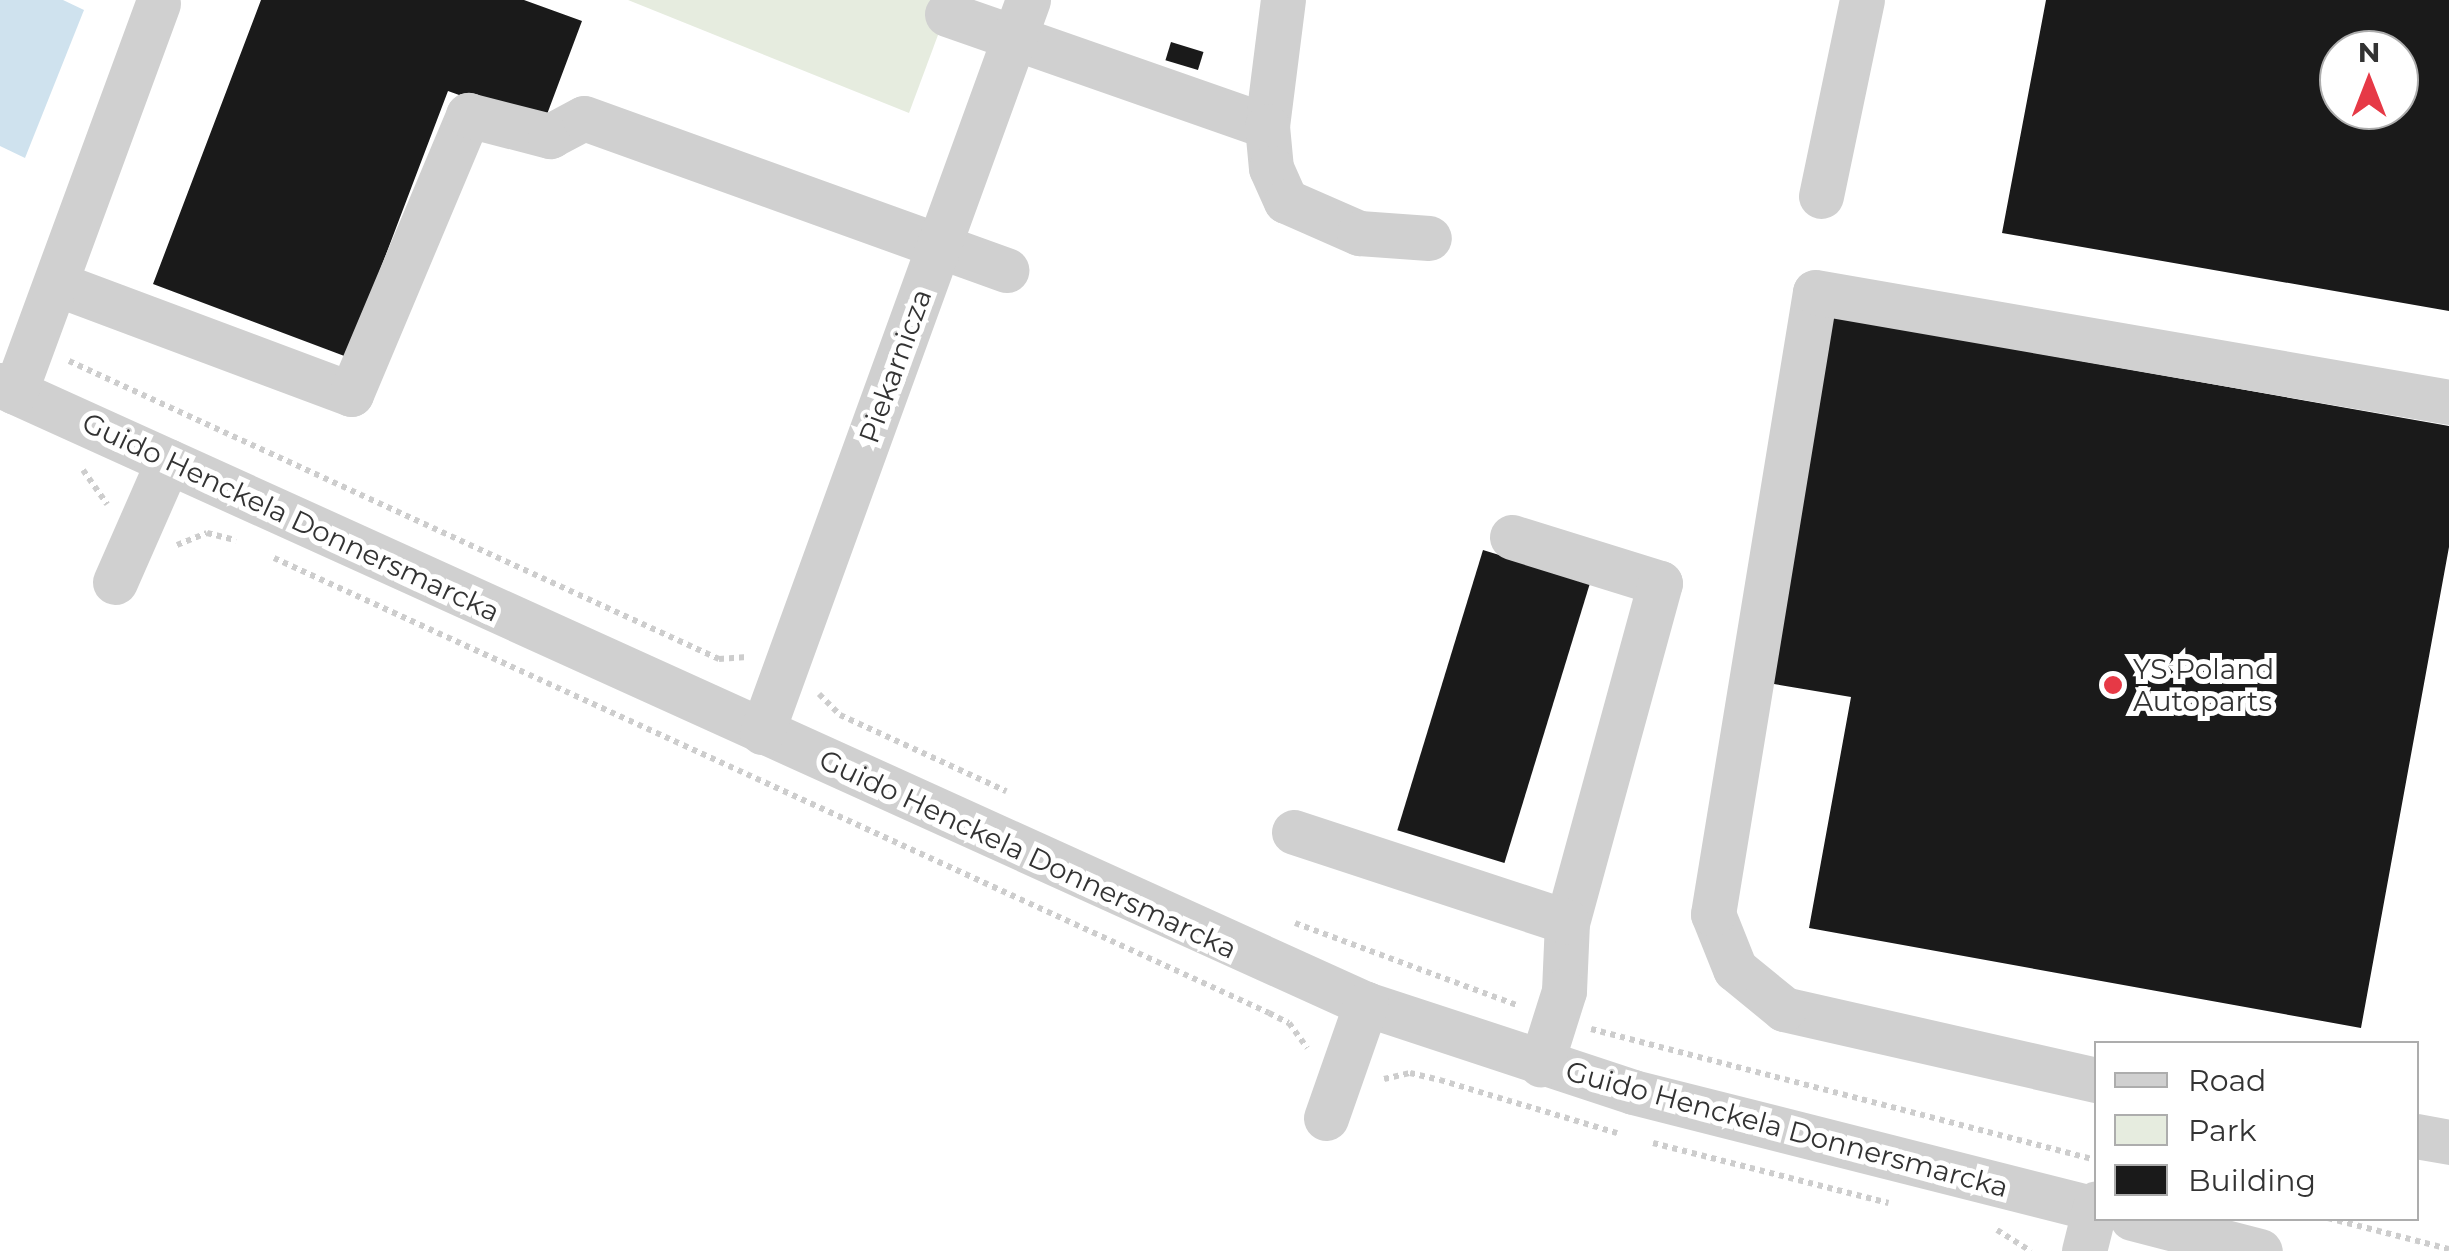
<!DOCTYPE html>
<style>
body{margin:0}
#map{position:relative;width:2449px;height:1251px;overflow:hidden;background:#fff;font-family:Montserrat,sans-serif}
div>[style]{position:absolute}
.green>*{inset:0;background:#e6ecdf}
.water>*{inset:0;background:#cfe2ee}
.building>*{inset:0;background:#1a1a1a;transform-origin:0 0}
.path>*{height:6px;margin-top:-3px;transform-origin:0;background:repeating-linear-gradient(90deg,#cdcdcd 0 5px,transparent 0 10px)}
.minor>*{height:45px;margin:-22.5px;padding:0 22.5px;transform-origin:22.5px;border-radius:22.5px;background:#d0d0d0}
.dots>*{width:28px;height:28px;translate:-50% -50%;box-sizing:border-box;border:5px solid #fff;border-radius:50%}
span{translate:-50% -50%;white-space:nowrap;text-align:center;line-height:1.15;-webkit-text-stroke:10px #fff;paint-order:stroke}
.street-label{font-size:28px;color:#333}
.poi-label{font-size:28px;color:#333}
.left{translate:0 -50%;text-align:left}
.legend{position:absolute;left:2094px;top:1041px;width:325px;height:180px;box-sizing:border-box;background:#fff;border:2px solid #adadad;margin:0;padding:12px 18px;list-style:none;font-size:30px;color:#333}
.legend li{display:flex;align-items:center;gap:20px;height:50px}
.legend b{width:50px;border:2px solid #adadad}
.north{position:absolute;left:2319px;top:30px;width:100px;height:100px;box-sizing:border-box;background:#fff;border:2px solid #adadad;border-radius:50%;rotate:0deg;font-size:28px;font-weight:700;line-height:40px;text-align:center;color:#333}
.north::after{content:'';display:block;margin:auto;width:35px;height:45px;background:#e63946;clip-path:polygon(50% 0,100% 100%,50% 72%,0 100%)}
</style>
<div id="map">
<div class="green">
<div style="clip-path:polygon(628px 0,951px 0,909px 113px)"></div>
</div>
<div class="water">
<div style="clip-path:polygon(0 0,63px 0,84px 10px,25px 158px,0 146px)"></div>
</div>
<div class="building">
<div style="clip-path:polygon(261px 0,524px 0,582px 21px,543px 125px,448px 91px,347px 357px,153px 284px)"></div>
<div style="clip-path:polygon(evenodd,2046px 0,2449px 0,2449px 311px,2002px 233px,2046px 0,2339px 50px,2399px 50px,2399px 110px,2339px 110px,2339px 50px)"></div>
<div style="left:1171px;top:42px;width:34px;height:19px;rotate:17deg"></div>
<div style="clip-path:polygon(1833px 317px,2449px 426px,2449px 547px,2361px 1028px,1809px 928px,1851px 697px,1768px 683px)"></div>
<div style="left:1483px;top:550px;width:112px;height:293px;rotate:17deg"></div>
</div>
<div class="path">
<div style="left:69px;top:361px;width:715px;rotate:24.63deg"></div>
<div style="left:719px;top:659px;width:28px;rotate:-4deg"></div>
<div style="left:83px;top:470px;width:42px;rotate:54.8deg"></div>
<div style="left:177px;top:545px;width:32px;rotate:-22deg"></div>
<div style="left:207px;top:533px;width:30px;rotate:14deg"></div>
<div style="left:274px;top:558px;width:1094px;rotate:24.57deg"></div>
<div style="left:1269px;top:1013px;width:22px;rotate:27deg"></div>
<div style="left:1289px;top:1023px;width:31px;rotate:54deg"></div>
<div style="left:819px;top:694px;width:30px;rotate:45deg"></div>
<div style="left:840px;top:715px;width:183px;rotate:24.6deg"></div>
<div style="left:1295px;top:923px;width:237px;rotate:20.3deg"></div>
<div style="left:1591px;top:1029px;width:522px;rotate:14.54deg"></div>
<div style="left:1384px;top:1079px;width:27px;rotate:-13deg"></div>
<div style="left:1410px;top:1073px;width:31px;rotate:13deg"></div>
<div style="left:1440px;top:1080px;width:185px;rotate:16.7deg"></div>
<div style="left:1653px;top:1143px;width:243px;rotate:14.3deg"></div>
<div style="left:2328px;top:1218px;width:125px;rotate:14.4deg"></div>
<div style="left:1997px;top:1230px;width:40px;rotate:32deg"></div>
</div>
<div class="minor">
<div style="left:947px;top:14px;width:339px;rotate:19.3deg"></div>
<div style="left:1267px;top:126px;width:127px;rotate:-82.8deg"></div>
<div style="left:1267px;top:126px;width:42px;rotate:84.6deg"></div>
<div style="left:1271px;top:168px;width:36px;rotate:66deg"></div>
<div style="left:1286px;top:201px;width:80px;rotate:23.7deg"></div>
<div style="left:1359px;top:233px;width:70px;rotate:4.1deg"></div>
<div style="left:1821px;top:196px;width:200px;rotate:-78.2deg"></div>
<div style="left:57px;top:284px;width:314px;rotate:20.5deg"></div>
<div style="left:351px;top:394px;width:303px;rotate:-67.2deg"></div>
<div style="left:468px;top:115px;width:85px;rotate:14.4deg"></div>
<div style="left:550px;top:136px;width:38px;rotate:-28deg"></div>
<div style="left:584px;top:118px;width:449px;rotate:19.8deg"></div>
<div style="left:0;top:385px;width:1500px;rotate:24.38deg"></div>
<div style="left:1366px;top:1004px;width:281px;rotate:18.2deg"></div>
<div style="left:1633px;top:1092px;width:478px;rotate:14.2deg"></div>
<div style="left:15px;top:392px;width:414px;rotate:-69.8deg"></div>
<div style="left:1512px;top:537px;width:155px;rotate:17.3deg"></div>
<div style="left:1660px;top:583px;width:352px;rotate:105.3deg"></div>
<div style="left:1567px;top:922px;width:69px;rotate:92.5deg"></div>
<div style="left:1564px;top:991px;width:77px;rotate:107.5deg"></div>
<div style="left:115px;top:582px;width:132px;rotate:-66.3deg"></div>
<div style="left:762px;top:732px;width:779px;rotate:-70.03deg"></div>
<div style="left:1294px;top:832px;width:287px;rotate:18.2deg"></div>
<div style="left:2096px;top:1080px;width:320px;rotate:-167.2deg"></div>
<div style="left:1784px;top:1009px;width:63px;rotate:-140.8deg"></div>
<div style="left:1735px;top:969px;width:59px;rotate:-111.8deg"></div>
<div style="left:1713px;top:914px;width:630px;rotate:-80.69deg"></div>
<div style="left:1815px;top:292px;width:643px;rotate:9.84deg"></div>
<div style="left:1326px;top:1118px;width:121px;rotate:-70.7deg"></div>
<div style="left:2416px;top:1136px;width:34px;rotate:10deg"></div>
<div style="left:2132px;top:1218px;width:132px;rotate:14.5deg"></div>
<div style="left:2084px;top:1251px;width:49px;rotate:-76deg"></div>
</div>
<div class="dots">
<div style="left:2113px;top:685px;background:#e63946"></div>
</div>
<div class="street-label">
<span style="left:895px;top:366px;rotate:-70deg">Piekarnicza</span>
<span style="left:291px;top:517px;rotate:25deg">Guido Henckela Donnersmarcka</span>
<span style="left:1028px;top:854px;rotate:25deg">Guido Henckela Donnersmarcka</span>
<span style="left:1787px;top:1129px;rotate:15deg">Guido Henckela Donnersmarcka</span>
</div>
<div class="poi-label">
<span class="left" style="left:2133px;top:685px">YS Poland<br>Autoparts</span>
</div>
<ul class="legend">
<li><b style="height:12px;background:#d0d0d0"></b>Road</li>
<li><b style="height:28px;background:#e6ecdf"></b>Park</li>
<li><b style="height:28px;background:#1a1a1a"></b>Building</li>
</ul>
<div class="north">N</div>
</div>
